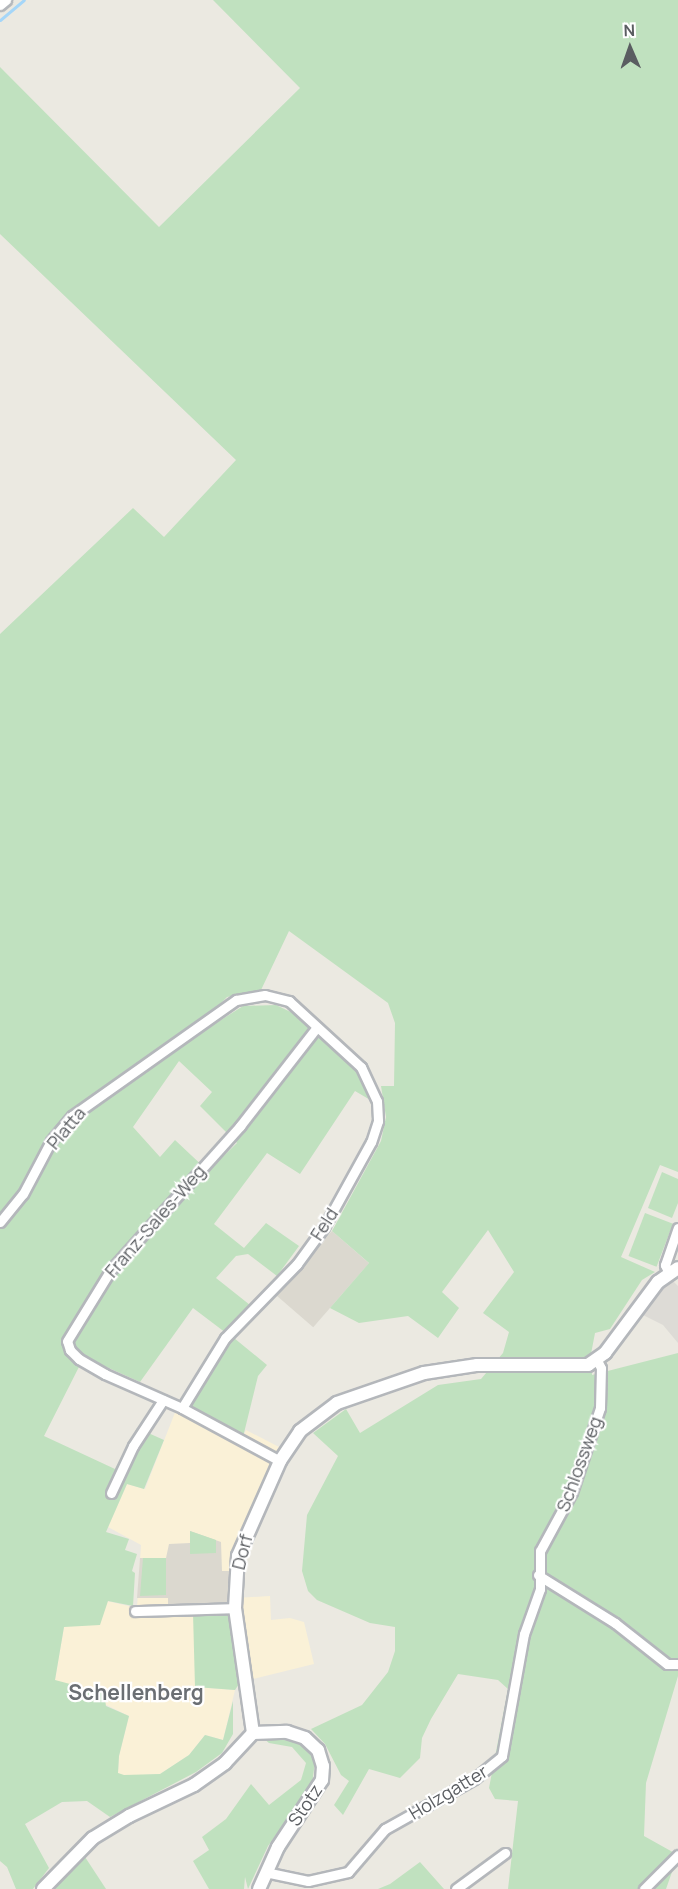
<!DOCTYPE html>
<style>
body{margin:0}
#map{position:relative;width:678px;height:1889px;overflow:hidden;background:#ebe9e1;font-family:Manrope,sans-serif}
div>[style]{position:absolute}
.commercial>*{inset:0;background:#faf1d7}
.industrial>*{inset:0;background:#dddbd6}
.education>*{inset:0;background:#dbd8cf;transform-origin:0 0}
.green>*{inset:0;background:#c0e1bf;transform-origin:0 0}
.stream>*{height:3px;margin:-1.5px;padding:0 1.5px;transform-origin:1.5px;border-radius:1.5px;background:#a5d6f8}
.roads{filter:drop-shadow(2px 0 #b4b7bb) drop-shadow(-2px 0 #b4b7bb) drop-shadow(0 2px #b4b7bb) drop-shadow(0 -2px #b4b7bb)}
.minor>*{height:9px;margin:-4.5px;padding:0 4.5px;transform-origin:4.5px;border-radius:4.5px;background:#fff}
.tertiary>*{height:12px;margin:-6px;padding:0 6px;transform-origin:6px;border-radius:6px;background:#fff}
span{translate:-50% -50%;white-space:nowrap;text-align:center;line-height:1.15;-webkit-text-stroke:4.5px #fff;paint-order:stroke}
.street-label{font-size:18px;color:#5a5d61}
.quarter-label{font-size:21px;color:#6b6f73;font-weight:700}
.north{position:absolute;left:600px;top:18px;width:60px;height:60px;-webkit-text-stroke:4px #fff;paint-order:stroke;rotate:358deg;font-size:16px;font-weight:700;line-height:24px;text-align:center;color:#5a5d61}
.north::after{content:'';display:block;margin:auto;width:21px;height:27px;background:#5a5d61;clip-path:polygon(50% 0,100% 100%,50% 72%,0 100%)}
</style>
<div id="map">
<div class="commercial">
<div style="clip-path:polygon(190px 1405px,243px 1436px,246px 1430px,281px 1448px,280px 1461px,249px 1525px,235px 1598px,270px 1596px,271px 1620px,290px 1618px,304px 1622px,314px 1664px,249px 1680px,195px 1687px,235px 1690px,223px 1740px,205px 1735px,189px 1755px,160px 1774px,124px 1776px,118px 1773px,119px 1756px,129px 1716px,55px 1680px,64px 1627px,107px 1601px,137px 1608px,141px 1545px,108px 1527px,127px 1484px,145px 1489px,176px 1410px,184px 1413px)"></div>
</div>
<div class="industrial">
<div style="clip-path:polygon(672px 1280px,678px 1286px,678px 1343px,663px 1325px,643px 1315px,653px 1297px)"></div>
</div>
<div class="education">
<div style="left:332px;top:1231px;width:49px;height:85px;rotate:41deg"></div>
<div style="clip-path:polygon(190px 1531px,221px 1542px,222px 1571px,236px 1571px,235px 1608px,168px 1608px,168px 1598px,137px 1598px,140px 1558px,166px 1558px,169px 1544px,190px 1543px)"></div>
</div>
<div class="green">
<div style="clip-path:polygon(evenodd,213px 0,678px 0,678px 1172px,660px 1165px,621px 1257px,655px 1272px,642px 1280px,610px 1329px,595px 1333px,591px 1354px,592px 1375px,678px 1353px,678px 1676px,646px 1783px,644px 1836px,678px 1855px,666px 1889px,508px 1889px,518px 1801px,495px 1799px,489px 1788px,508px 1689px,498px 1680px,458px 1674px,431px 1719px,422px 1738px,420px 1758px,400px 1778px,369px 1769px,343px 1815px,334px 1805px,349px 1781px,341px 1775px,325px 1744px,311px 1729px,362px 1705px,388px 1672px,395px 1651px,395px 1627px,370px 1623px,317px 1600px,308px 1591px,302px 1571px,307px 1515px,338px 1456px,313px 1433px,346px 1409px,360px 1433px,438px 1385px,481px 1379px,503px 1353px,509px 1332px,483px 1313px,514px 1272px,488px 1230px,442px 1292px,459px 1308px,438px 1338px,408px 1316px,359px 1323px,330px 1308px,369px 1263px,332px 1231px,381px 1141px,386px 1117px,381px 1086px,394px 1086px,395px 1023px,388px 1003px,289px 931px,261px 990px,227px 997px,177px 1048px,243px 1006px,276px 1005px,297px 1015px,331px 1046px,357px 1072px,372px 1101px,355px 1091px,300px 1174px,267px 1153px,214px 1224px,244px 1248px,266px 1223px,299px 1246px,277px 1276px,248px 1254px,236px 1256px,216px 1278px,250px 1305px,226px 1333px,193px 1308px,140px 1382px,84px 1357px,44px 1436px,115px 1469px,137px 1428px,164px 1440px,144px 1489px,127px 1484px,106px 1532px,129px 1539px,125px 1550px,137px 1554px,132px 1571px,135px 1573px,133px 1606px,108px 1601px,100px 1625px,64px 1627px,55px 1680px,104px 1693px,106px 1706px,129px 1716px,119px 1756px,118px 1773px,124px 1775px,160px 1774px,189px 1755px,205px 1735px,223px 1740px,233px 1701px,233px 1734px,222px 1753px,196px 1772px,110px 1817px,87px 1801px,62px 1802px,25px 1824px,49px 1868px,33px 1889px,16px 1889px,7px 1867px,0 1861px,0 634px,133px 508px,164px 537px,236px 460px,0 234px,0 67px,159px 227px,300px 88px,213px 0,179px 1061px,212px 1092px,200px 1106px,237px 1143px,208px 1171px,175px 1140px,160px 1157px,133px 1127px,179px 1061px)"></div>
<div style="clip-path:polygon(662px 1172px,678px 1179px,678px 1203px,672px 1218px,648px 1208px)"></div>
<div style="left:645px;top:1213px;width:30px;height:46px;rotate:21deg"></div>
<div style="clip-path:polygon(234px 1338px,267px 1365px,258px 1376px,243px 1437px,190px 1405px)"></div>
<div style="clip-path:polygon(190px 1531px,216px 1540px,216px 1553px,190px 1554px)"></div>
<div style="clip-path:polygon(143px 1558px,166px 1558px,166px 1595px,140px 1596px)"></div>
<div style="clip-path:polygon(232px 1612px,243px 1678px,235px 1690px,195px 1687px,193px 1613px)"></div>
<div style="clip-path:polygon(263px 1738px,294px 1741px,306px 1749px,315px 1761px,312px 1785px,268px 1846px,248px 1889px,245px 1877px,244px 1889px,209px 1889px,193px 1861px,209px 1850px,202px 1837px,226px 1819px,251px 1784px,269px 1805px,301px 1780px,306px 1763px,292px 1747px,269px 1743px)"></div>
<div style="clip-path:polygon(85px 1857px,106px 1889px,54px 1889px,70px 1872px)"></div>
<div style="clip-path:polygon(420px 1862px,444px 1889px,378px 1889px,390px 1884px)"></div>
</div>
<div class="stream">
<div style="left:0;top:20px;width:31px;rotate:-40deg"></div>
</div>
<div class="roads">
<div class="minor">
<div style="left:0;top:5px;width:8px;rotate:-40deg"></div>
<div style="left:0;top:1222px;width:36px;rotate:-51deg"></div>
<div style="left:23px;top:1194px;width:60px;rotate:-62.2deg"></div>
<div style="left:51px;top:1141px;width:33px;rotate:-50deg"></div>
<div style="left:72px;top:1116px;width:201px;rotate:-35.3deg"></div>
<div style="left:236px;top:1000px;width:29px;rotate:-10deg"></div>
<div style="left:265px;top:995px;width:25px;rotate:14deg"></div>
<div style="left:289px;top:1001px;width:98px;rotate:42.5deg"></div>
<div style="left:361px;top:1067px;width:38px;rotate:65deg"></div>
<div style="left:377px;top:1101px;width:20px;rotate:87deg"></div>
<div style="left:378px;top:1121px;width:22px;rotate:108deg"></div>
<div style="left:371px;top:1142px;width:97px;rotate:118.9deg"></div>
<div style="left:324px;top:1227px;width:46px;rotate:126.1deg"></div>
<div style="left:297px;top:1264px;width:103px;rotate:134.2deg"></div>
<div style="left:225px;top:1338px;width:82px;rotate:121.6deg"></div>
<div style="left:669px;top:1273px;width:9px;rotate:-117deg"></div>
<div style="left:665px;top:1265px;width:39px;rotate:-71deg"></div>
<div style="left:280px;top:1461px;width:111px;rotate:-151.6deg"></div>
<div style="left:182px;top:1408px;width:84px;rotate:-156.2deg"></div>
<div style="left:105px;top:1374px;width:30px;rotate:-150deg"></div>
<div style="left:79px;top:1359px;width:13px;rotate:-135deg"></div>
<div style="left:70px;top:1350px;width:9px;rotate:-108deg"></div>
<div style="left:67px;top:1341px;width:82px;rotate:-58.4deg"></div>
<div style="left:110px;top:1271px;width:195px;rotate:-48.1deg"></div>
<div style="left:240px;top:1126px;width:125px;rotate:-52.1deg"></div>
<div style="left:111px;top:1493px;width:52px;rotate:-64.9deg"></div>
<div style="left:133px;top:1446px;width:55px;rotate:-56.9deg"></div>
<div style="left:538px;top:1575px;width:91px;rotate:31.9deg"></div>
<div style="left:615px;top:1623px;width:66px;rotate:38.3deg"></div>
<div style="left:667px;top:1664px;width:11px"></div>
<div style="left:135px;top:1611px;width:100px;rotate:-1.7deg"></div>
<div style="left:265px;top:1872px;width:44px;rotate:11.8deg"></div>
<div style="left:308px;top:1881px;width:41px;rotate:-12.7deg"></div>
<div style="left:348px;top:1872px;width:57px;rotate:-49.3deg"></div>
<div style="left:385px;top:1829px;width:102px;rotate:-29.3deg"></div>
<div style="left:474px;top:1779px;width:36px;rotate:-39deg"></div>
<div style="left:502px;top:1756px;width:124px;rotate:-79.8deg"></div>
<div style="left:524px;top:1634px;width:48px;rotate:-70.4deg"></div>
<div style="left:540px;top:1589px;width:38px;rotate:-90deg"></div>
<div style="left:540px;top:1551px;width:67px;rotate:-61.5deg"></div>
<div style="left:572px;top:1492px;width:89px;rotate:-71.6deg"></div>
<div style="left:600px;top:1408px;width:40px;rotate:-88.6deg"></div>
<div style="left:601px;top:1368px;width:9px;rotate:-117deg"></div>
<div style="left:456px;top:1889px;width:61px;rotate:-36.3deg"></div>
<div style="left:644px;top:1889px;width:48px;rotate:-45deg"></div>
</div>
<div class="tertiary">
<div style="left:253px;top:1733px;width:126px;rotate:-98.2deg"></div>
<div style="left:235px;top:1608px;width:52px;rotate:-86.7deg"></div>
<div style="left:238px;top:1556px;width:104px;rotate:-66.1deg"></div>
<div style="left:280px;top:1461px;width:36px;rotate:-56deg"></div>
<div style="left:300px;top:1431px;width:46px;rotate:-37.1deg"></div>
<div style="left:337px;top:1403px;width:92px;rotate:-19deg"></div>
<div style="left:424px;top:1373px;width:54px;rotate:-8.6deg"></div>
<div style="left:477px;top:1365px;width:111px"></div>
<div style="left:588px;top:1365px;width:21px;rotate:-35deg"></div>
<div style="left:605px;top:1353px;width:89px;rotate:-53.3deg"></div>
<div style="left:658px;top:1282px;width:24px;rotate:-35deg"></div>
<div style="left:43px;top:1889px;width:71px;rotate:-45.6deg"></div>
<div style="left:93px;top:1838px;width:42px;rotate:-31.4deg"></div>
<div style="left:129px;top:1816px;width:72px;rotate:-25.5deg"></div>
<div style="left:194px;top:1785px;width:38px;rotate:-35deg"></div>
<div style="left:225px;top:1763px;width:41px;rotate:-47deg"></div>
<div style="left:253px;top:1733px;width:34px;rotate:-2deg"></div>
<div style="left:287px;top:1732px;width:19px;rotate:18deg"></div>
<div style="left:305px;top:1738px;width:18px;rotate:43deg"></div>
<div style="left:318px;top:1750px;width:17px;rotate:73deg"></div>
<div style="left:323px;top:1766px;width:14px;rotate:94deg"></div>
<div style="left:322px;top:1780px;width:80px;rotate:123.3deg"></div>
<div style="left:278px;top:1847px;width:46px;rotate:114.3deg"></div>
</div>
</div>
<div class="street-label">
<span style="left:66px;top:1128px;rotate:-50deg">Platta</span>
<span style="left:155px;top:1221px;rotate:-49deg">Franz-Sales-Weg</span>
<span style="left:324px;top:1224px;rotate:-57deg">Feld</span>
<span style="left:579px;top:1464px;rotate:-70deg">Schlossweg</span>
<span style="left:242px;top:1552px;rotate:-76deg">Dorf</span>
<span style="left:448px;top:1792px;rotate:-31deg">Holzgatter</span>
<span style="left:305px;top:1805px;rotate:-56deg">Stotz</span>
</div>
<div class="quarter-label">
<span style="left:136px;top:1692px">Schellenberg</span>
</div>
<div class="north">N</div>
</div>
